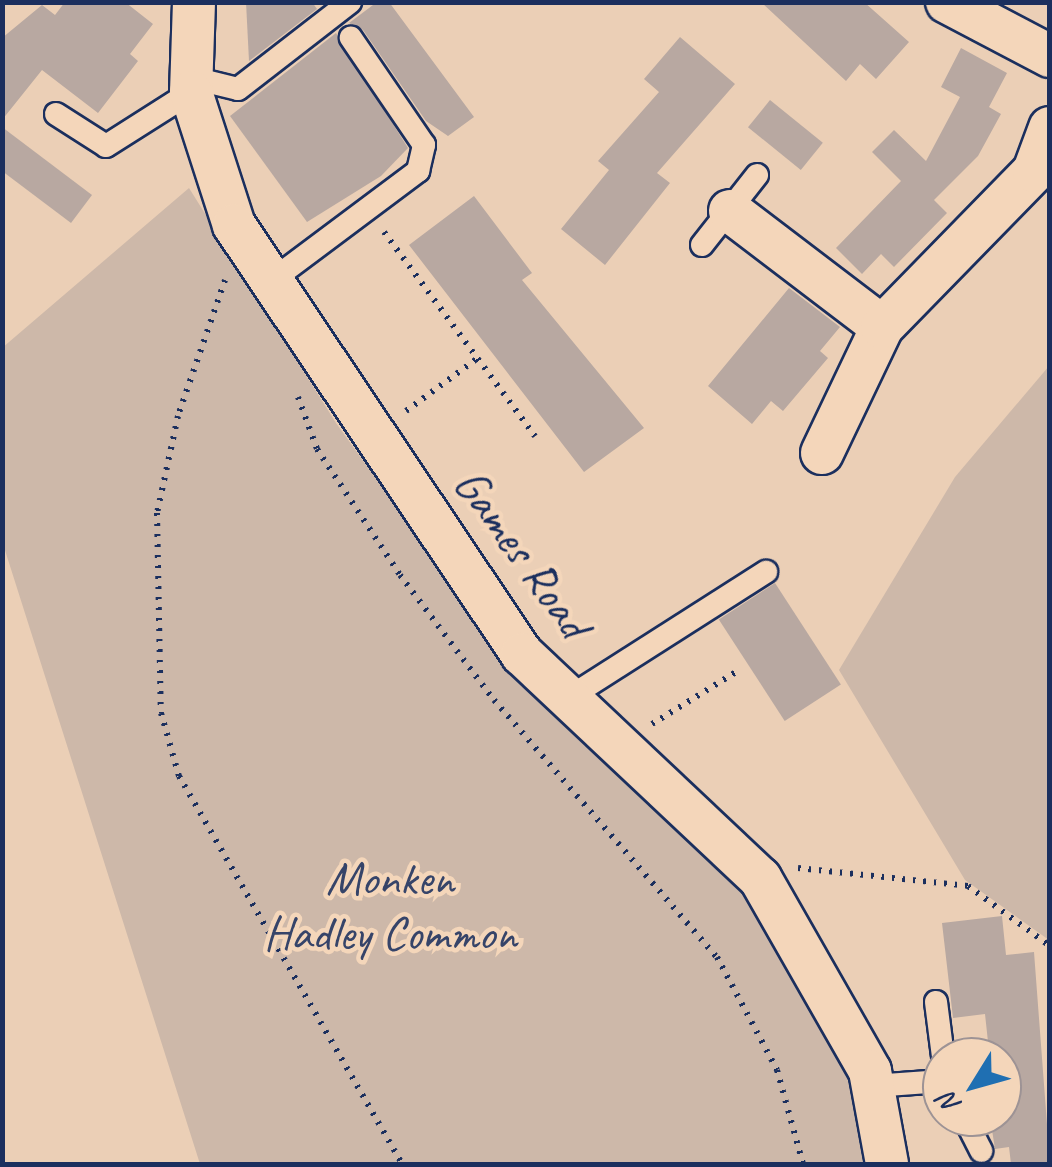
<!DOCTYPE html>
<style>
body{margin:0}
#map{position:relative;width:1052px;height:1167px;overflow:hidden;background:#ebcfb6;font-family:Caveat,sans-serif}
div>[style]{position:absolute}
.green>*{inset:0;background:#cdb8a9}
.building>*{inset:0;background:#b8a8a1;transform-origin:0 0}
.path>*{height:6px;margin-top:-3px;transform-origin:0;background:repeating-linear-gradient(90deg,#1b2f5e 0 2.5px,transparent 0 10.5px)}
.roads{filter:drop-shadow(2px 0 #1b2f5e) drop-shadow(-2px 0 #1b2f5e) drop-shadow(0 2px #1b2f5e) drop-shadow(0 -2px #1b2f5e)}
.service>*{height:22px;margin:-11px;padding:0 11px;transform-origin:11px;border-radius:11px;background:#f4d6ba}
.minor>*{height:42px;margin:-21px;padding:0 21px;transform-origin:21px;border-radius:21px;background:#f4d6ba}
span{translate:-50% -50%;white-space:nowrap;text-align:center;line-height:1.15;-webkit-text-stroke:9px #f4d6ba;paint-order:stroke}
.street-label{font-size:48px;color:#1b2f5e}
.park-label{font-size:48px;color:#364469}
.frame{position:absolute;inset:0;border:5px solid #1b2f5e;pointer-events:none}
.north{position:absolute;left:922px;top:1037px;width:100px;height:100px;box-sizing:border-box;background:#f4d6ba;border:2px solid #9d9395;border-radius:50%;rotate:233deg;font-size:28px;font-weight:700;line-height:40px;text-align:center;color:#1b2f5e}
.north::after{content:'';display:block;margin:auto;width:35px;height:45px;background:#1f6fb2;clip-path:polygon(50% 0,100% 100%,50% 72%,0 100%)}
</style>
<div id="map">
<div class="green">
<div style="clip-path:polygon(189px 188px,336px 423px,510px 665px,756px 897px,856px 1076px,871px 1164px,200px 1164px,3px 544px,2px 348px)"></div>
<div style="clip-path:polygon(1049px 366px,1049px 940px,965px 880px,839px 670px,955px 477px)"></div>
</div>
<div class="building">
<div style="clip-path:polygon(65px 2px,125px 2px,153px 24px,130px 54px,138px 61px,98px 113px,42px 70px,2px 120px,2px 38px,42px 5px,55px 15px)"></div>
<div style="clip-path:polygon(246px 2px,312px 2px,317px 9px,249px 61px)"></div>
<div style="clip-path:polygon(377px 2px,389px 2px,474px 117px,448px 136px,426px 121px,363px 30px,349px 23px)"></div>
<div style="clip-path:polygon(761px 2px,864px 2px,909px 42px,876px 79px,860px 64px,846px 81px)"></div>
<div style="clip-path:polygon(336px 33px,408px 148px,381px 176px,307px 222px,230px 116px)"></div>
<div style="clip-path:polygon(680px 37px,735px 84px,657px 173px,670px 183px,605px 265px,561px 229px,609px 170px,598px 161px,659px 92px,644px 79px)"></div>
<div style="clip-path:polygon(961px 48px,1007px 73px,989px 107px,1001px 114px,978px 156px,934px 200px,947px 213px,894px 267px,881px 254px,862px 274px,836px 248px,901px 181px,872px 152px,894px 130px,926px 161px,960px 97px,941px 87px)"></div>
<div style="left:770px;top:100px;width:68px;height:35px;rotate:39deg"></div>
<div style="clip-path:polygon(2px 127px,92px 195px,71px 223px,2px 171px)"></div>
<div style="clip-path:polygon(474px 196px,532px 273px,522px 280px,644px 428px,584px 472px,409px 245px)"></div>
<div style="clip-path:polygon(789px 288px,840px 327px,820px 351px,828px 358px,783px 411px,771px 401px,752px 424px,708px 386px)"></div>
<div style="left:775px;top:583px;width:121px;height:67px;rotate:57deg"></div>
<div style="clip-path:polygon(1002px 916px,1006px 955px,1034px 952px,1050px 1164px,1011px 1164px,1009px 1147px,995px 1149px,990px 1117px,1002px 1117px,1002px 1049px,989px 1051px,985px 1014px,953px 1018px,942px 923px)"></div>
</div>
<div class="path">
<div style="left:384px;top:232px;width:254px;rotate:53.5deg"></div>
<div style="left:225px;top:280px;width:144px;rotate:109.1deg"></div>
<div style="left:178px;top:416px;width:99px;rotate:102.2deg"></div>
<div style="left:157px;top:513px;width:200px;rotate:88.9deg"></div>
<div style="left:161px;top:713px;width:66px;rotate:74.1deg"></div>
<div style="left:179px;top:776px;width:448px;rotate:60.1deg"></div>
<div style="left:298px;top:397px;width:55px;rotate:69.9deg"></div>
<div style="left:317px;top:449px;width:151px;rotate:56.6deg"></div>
<div style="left:400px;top:575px;width:156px;rotate:53.1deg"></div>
<div style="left:494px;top:700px;width:340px;rotate:49.1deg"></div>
<div style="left:717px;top:957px;width:128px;rotate:62deg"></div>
<div style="left:777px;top:1070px;width:98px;rotate:74.5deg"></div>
<div style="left:406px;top:411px;width:89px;rotate:-36.4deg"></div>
<div style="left:652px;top:724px;width:99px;rotate:-31.8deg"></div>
<div style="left:798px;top:868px;width:171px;rotate:6deg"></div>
<div style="left:968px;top:886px;width:102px;rotate:36.2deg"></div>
</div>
<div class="roads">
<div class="service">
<div style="left:189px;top:77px;width:50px;rotate:13.8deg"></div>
<div style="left:238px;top:89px;width:142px;rotate:-37.8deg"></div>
<div style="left:56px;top:114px;width:59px;rotate:32.6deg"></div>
<div style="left:106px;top:146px;width:101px;rotate:-32.4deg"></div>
<div style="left:702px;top:245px;width:89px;rotate:-51.8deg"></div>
<div style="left:271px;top:281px;width:184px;rotate:-36.8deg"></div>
<div style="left:418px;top:171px;width:27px;rotate:-77deg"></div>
<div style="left:424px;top:145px;width:130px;rotate:-124.3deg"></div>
<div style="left:568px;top:698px;width:235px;rotate:-32.5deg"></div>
<div style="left:936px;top:1002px;width:55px;rotate:82.7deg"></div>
<div style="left:873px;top:1086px;width:69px;rotate:-4.1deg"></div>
<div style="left:964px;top:1117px;width:38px;rotate:63deg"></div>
</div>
<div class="minor">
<div style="left:194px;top:2px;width:90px;rotate:91.9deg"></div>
<div style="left:191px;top:92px;width:140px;rotate:72.1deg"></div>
<div style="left:234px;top:225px;width:517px;rotate:56.13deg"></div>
<div style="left:522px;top:654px;width:327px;rotate:43.3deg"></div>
<div style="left:760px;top:878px;width:222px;rotate:60.3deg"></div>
<div style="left:870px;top:1071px;width:95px;rotate:79.6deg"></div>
<div style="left:947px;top:2px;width:116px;rotate:27.7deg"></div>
<div style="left:730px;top:211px;width:191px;rotate:37.3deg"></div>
<div style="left:822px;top:453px;width:140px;rotate:-64.5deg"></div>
<div style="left:882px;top:327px;width:218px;rotate:-45.7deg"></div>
<div style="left:1034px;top:171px;width:46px;rotate:-69.6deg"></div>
</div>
</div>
<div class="street-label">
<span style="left:522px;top:553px;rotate:54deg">Games Road</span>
</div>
<div class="park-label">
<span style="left:390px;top:906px">Monken<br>Hadley Common</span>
</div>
<div class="frame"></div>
<div class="north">N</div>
</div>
